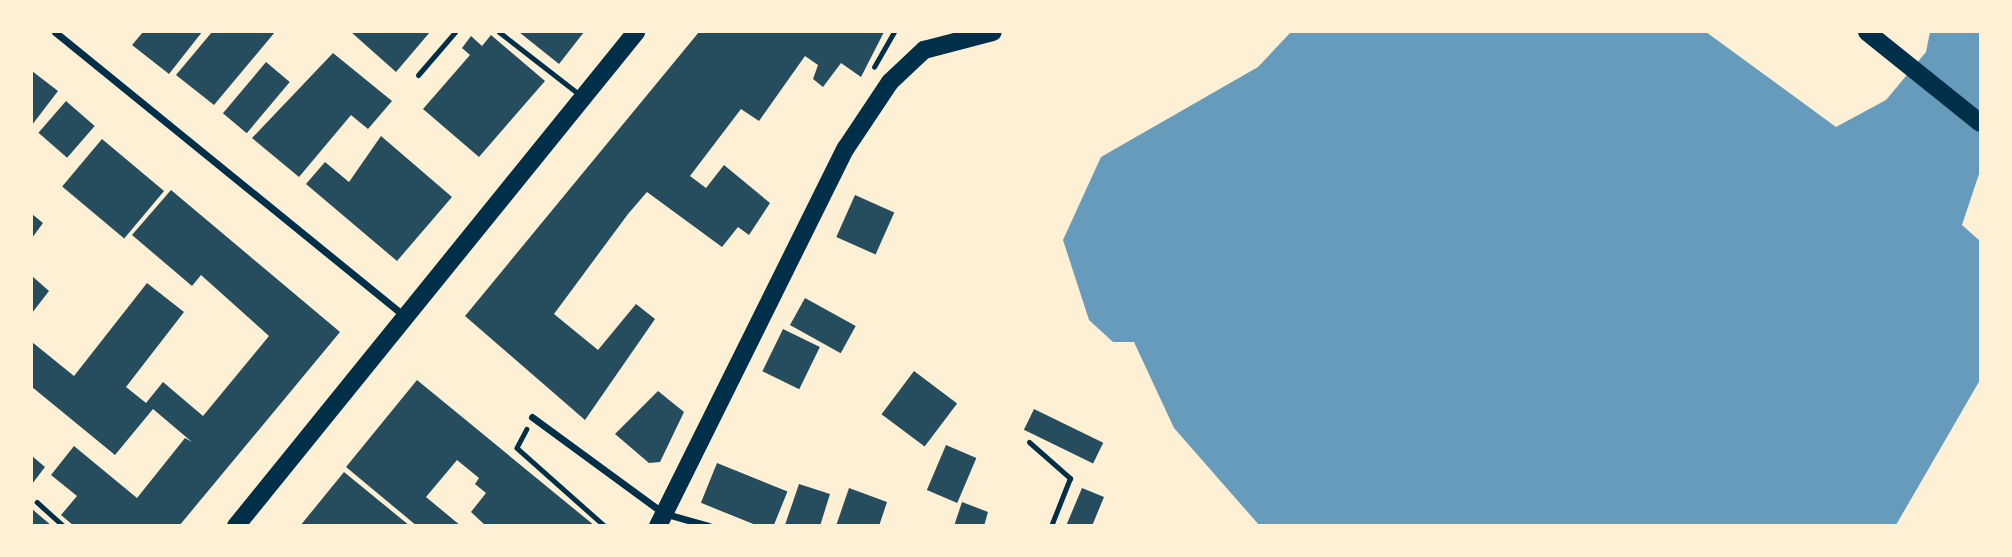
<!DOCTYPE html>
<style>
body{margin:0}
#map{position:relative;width:2012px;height:557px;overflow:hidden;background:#fdf0d5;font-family:"Sofia Sans Condensed",sans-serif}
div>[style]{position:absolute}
.water>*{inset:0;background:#669bbc}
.building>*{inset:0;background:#264d5e;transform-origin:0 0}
.path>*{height:4.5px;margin:-2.25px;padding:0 2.25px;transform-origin:2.25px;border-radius:2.25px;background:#003049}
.service>*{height:5px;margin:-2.5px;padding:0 2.5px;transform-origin:2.5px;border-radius:2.5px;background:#003049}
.minor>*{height:7px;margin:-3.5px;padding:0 3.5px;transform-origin:3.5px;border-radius:3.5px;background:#003049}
.primary>*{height:18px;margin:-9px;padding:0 9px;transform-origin:9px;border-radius:9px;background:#003049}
span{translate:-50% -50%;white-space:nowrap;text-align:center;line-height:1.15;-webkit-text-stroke:7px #fdf0d5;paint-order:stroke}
.frame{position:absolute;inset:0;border:33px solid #fdf0d5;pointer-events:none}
</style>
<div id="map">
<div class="water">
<div style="clip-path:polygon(1291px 32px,1706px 32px,1836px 127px,1886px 100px,1926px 52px,1930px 32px,1980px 32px,1980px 171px,1962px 225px,1980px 241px,1980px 380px,1896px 525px,1259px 525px,1174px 428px,1134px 342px,1113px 342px,1089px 320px,1063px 240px,1101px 157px,1258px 67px)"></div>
</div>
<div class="building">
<div style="clip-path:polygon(143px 32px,202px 32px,169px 74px,132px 45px)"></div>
<div style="clip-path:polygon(212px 32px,275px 32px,214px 105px,176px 75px)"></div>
<div style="clip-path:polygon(351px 32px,430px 32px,396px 72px)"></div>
<div style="clip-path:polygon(519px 32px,584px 32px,559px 64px)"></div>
<div style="clip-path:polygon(699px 32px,884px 32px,861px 77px,841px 63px,823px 87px,813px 79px,818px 65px,805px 56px,759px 121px,741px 109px,690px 176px,706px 188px,724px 165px,770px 203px,749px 235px,738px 227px,722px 247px,647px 192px,628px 214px,554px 314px,598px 350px,636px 304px,655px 319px,585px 420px,465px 316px)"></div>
<div style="clip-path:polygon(491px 35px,545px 81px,479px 157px,423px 109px,470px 55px,462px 48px,471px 36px,482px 46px)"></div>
<div style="clip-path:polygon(333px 53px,392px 101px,368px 129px,351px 115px,299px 177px,252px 138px)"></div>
<div style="left:266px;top:62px;width:31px;height:67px;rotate:40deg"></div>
<div style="clip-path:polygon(32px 71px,58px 91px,32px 125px)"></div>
<div style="left:66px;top:101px;width:38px;height:42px;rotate:41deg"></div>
<div style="clip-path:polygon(381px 136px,452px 197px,397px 261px,306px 184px,325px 162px,349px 182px)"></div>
<div style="left:102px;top:139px;width:81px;height:62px;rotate:40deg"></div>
<div style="clip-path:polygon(171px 190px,340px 332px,179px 526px,74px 526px,61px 515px,77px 496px,51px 475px,74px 446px,137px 498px,185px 438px,192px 442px,153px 409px,115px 455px,32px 387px,32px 342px,74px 376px,147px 283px,184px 312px,126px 387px,146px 403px,163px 382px,203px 416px,269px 336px,201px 275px,192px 286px,132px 235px)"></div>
<div style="left:855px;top:195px;width:43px;height:46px;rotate:24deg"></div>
<div style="clip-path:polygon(32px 214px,43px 223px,32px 238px)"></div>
<div style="clip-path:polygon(32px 276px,49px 291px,32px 313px)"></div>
<div style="left:805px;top:298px;width:58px;height:31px;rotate:29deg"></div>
<div style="left:783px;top:329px;width:41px;height:47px;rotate:26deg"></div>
<div style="left:914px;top:371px;width:54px;height:54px;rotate:37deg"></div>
<div style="clip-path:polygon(417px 380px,562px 499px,595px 526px,486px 526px,471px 512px,486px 493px,475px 484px,479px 478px,457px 460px,426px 497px,461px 526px,417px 526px,346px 467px)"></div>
<div style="clip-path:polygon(658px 391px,684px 412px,660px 462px,649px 463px,615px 434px)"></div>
<div style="left:1034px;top:409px;width:77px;height:23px;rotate:26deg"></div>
<div style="left:946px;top:445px;width:33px;height:49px;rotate:23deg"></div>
<div style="clip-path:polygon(32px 456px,45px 467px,32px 484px)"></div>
<div style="left:717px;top:463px;width:76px;height:43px;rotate:22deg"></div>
<div style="clip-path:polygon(344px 472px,410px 526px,300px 526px)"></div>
<div style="clip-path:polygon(799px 484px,830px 494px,820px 526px,785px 525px)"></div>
<div style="clip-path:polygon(849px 488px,887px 502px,879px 526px,836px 526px)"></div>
<div style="clip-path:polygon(1082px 488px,1104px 497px,1092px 526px,1066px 526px)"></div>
<div style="clip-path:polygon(962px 502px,988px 512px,984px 526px,954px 526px)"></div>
<div style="clip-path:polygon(32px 509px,52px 526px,32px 526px)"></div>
</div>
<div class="path">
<div style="left:874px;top:67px;width:40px;rotate:-60.3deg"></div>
<div style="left:527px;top:429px;width:21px;rotate:118deg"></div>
<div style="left:517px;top:448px;width:118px;rotate:41.6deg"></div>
<div style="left:37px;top:502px;width:36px;rotate:42deg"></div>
</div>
<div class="service">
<div style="left:499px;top:32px;width:103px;rotate:37.9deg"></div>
<div style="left:418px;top:75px;width:57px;rotate:-49.3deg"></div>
<div style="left:1029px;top:442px;width:55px;rotate:41.3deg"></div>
<div style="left:1070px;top:478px;width:52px;rotate:111.6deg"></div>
</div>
<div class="minor">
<div style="left:55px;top:32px;width:451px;rotate:39.1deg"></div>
<div style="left:532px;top:417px;width:162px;rotate:36.2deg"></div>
<div style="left:663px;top:513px;width:48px;rotate:15.8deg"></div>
</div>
<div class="primary">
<div style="left:1867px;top:32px;width:145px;rotate:38.8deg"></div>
<div style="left:236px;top:526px;width:636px;rotate:-51deg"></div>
<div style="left:658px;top:526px;width:422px;rotate:-63.6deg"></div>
<div style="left:846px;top:148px;width:79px;rotate:-56.3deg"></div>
<div style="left:890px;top:82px;width:47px;rotate:-43.3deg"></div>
<div style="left:924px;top:50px;width:71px;rotate:-14.6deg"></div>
</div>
<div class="frame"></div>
</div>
